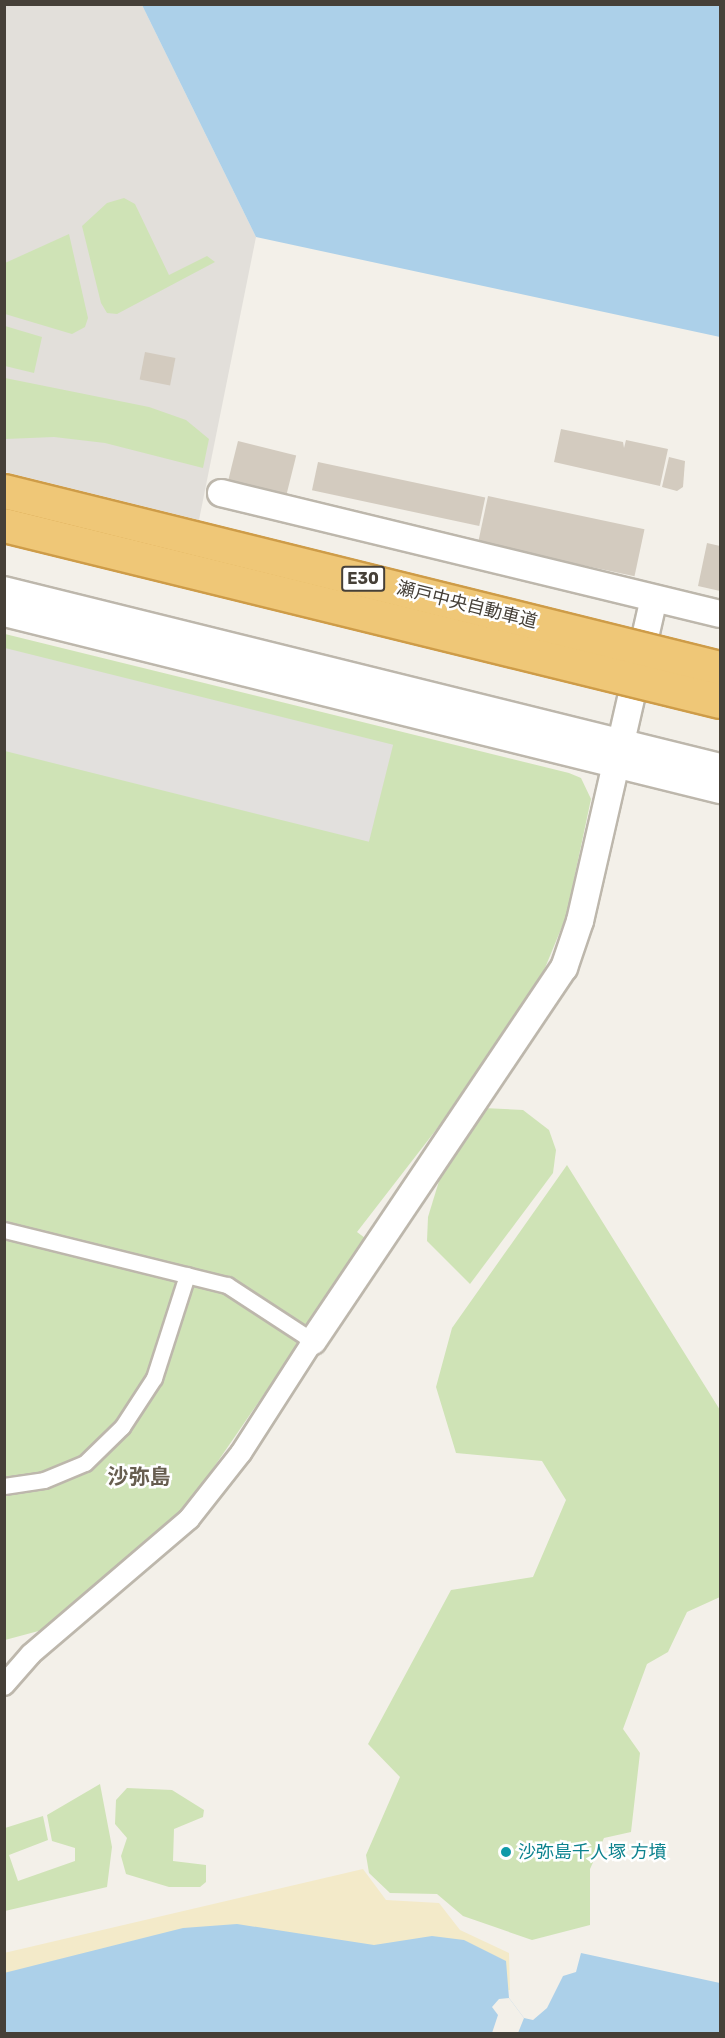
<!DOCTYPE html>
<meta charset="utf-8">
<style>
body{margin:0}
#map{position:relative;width:725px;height:2038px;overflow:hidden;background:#f3f0e9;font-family:Rubik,"Noto Sans JP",sans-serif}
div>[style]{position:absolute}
.industrial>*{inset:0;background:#e2dfda}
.green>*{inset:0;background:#cfe3b6}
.sand>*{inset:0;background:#f3eac9}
.parking>*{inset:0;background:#e2e0dd;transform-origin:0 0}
.water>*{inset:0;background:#acd0e9}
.pier>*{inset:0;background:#f3f0e9}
.building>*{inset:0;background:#d3cbbf;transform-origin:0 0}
.roads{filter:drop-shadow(2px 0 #bdb7ac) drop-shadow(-2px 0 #bdb7ac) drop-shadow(0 2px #bdb7ac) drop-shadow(0 -2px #bdb7ac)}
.pedestrian>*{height:15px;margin:-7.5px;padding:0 7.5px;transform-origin:7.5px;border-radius:7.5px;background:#fff}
.minor>*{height:20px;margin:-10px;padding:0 10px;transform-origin:10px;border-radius:10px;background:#fff}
.tertiary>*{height:26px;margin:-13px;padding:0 13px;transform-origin:13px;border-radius:13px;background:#fff}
.rail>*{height:7px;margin-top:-3.5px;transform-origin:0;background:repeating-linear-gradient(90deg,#fff 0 14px,#979797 0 28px);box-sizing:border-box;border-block:2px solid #979797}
.bridges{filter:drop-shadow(2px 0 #ce9c48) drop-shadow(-2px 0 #ce9c48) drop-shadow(0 2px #ce9c48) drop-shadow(0 -2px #ce9c48)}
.motorway-bridge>*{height:33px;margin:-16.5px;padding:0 16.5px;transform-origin:16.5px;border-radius:16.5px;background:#efc777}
.dots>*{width:16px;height:16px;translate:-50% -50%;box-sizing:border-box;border:3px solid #fff;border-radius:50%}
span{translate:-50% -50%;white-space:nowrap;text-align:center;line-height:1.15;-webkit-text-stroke:5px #fff;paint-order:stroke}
.shield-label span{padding:2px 4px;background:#fff;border:2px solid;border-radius:4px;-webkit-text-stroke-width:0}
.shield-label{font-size:16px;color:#464038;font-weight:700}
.street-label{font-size:18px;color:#464038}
.culture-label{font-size:18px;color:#0d838f}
.left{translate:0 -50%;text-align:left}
.quarter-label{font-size:21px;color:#675e50;font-weight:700}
.frame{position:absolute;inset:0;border:6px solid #464038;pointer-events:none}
</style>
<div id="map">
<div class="industrial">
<div style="clip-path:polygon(5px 5px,142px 5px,256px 237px,199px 520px,5px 472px)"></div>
</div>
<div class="green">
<div style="clip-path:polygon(124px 198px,135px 204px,169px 275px,207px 256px,215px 262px,117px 314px,107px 313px,101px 303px,82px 226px,107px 203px)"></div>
<div style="clip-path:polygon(69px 234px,88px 318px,85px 327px,72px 334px,5px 314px,5px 263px)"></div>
<div style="clip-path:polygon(5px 326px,42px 337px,34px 373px,5px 366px)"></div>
<div style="clip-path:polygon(5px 378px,149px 407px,186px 420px,209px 439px,203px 468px,105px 443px,54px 437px,5px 439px)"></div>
<div style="clip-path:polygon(5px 634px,569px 773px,581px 778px,591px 799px,566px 917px,540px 980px,439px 1126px,357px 1232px,369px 1241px,190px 1502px,46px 1629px,5px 1640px)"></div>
<div style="clip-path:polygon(483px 1108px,523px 1110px,549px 1130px,556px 1150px,553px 1173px,470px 1284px,427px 1241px,428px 1217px,443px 1168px)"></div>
<div style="clip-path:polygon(567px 1165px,720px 1410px,720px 1597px,687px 1612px,668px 1652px,647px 1664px,623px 1729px,640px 1753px,631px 1832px,604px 1838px,590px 1869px,590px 1925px,532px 1940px,463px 1916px,437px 1894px,390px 1893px,369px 1873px,366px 1855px,400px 1777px,368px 1744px,451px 1590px,533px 1577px,566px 1500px,542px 1461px,456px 1453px,436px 1387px,452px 1328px)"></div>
<div style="clip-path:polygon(100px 1784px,112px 1847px,107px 1887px,5px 1911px,5px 1828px,43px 1816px,48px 1840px,9px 1855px,18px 1881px,75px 1861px,75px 1848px,52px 1841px,47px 1815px)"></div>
<div style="clip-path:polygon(127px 1788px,172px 1790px,204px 1810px,203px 1817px,174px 1829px,173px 1861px,206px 1865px,206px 1882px,200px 1887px,169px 1887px,126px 1874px,121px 1856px,127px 1838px,115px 1824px,116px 1800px)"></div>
</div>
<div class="sand">
<div style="clip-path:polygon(363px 1869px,386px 1900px,439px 1903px,460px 1930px,509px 1953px,510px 1990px,5px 2015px,4px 1953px)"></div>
</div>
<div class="parking">
<div style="left:5px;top:648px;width:400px;height:100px;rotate:14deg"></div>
</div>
<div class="water">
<div style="clip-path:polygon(142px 5px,720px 5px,720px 337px,256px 237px)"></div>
<div style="clip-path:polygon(237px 1924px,374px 1945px,432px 1936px,464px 1940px,506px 1961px,509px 1998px,524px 2018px,533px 2020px,547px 2008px,563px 1976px,576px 1972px,581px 1953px,720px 1983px,720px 2033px,5px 2033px,4px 1973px,183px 1928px)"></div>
</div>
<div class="pier">
<div style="clip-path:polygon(509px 1998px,524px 2018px,518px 2033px,492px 2033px,498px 2015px,492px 2007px,499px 1999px)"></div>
</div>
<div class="building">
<div style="left:145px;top:352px;width:31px;height:28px;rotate:11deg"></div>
<div style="clip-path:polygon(561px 429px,623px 442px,624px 448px,626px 440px,668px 449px,660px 486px,554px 462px)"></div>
<div style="left:238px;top:441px;width:60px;height:45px;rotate:14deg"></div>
<div style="clip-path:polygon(669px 457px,685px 461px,683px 487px,677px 491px,662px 487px)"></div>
<div style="left:318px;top:462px;width:171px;height:29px;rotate:12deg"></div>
<div style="left:488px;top:496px;width:160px;height:48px;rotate:12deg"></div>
<div style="clip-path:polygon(707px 543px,720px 546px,720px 591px,698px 586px)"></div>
</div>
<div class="roads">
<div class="pedestrian">
<div style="left:4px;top:1230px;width:230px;rotate:13.9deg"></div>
<div style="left:227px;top:1285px;width:103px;rotate:33.1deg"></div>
<div style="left:4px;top:1486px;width:40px;rotate:-8.5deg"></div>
<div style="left:44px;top:1480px;width:44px;rotate:-22.5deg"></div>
<div style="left:85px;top:1463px;width:52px;rotate:-44.2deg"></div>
<div style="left:122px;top:1427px;width:59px;rotate:-56.9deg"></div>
<div style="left:154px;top:1378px;width:108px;rotate:-72.2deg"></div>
</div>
<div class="minor">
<div style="left:4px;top:1685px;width:41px;rotate:-48.9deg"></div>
<div style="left:31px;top:1654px;width:208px;rotate:-40.5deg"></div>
<div style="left:189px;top:1519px;width:84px;rotate:-51.8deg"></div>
<div style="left:241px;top:1453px;width:133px;rotate:-57.3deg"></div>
</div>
<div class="tertiary">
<div style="left:221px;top:493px;width:513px;rotate:13.63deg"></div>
<div style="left:4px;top:590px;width:738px;rotate:13.89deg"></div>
<div style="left:4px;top:613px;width:738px;rotate:13.89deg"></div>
<div style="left:313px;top:1341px;width:450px;rotate:-56.1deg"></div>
<div style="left:564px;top:968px;width:50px;rotate:-71.2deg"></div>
<div style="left:580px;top:921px;width:330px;rotate:-77.1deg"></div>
</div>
</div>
<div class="rail">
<div style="left:4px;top:511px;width:738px;rotate:13.89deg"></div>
</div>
<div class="bridges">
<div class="motorway-bridge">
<div style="left:4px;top:491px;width:738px;rotate:13.89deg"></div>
<div style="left:4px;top:525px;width:737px;rotate:13.81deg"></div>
</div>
</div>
<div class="dots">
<div style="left:506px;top:1852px;background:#0f9aa8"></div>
</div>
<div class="shield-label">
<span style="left:363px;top:579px">E30</span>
</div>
<div class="street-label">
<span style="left:467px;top:605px;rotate:14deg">瀬戸中央自動車道</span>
</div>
<div class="culture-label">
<span class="left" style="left:518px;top:1852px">沙弥島千人塚 方墳</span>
</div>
<div class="quarter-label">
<span style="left:139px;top:1477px">沙弥島</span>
</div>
<div class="frame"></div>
</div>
